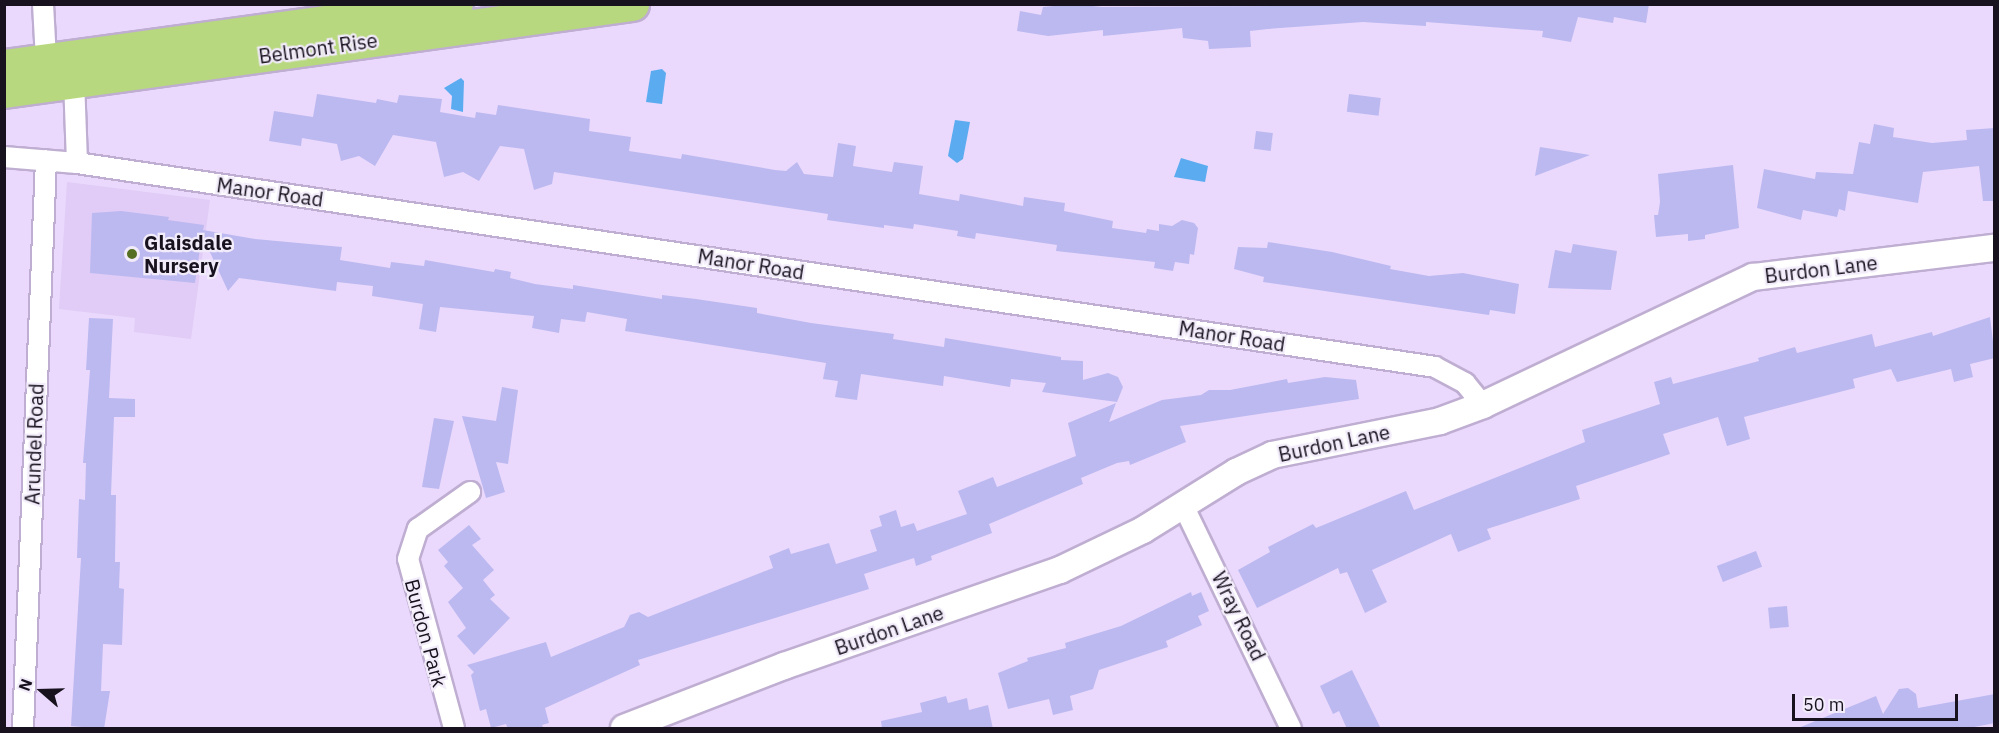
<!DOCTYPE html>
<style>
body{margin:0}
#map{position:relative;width:1999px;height:733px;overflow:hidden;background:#ead9fd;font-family:"IBM Plex Sans",sans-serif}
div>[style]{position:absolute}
.built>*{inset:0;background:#e0ccf6}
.water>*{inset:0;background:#5aabf0}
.building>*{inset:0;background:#bcb9f0;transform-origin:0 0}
.roads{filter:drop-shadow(2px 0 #bfaed1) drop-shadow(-2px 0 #bfaed1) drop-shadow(0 2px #bfaed1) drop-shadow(0 -2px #bfaed1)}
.minor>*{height:20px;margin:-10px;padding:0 10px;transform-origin:10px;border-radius:10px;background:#fff}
.tertiary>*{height:26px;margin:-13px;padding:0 13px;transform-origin:13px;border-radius:13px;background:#fff}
.trunk>*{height:33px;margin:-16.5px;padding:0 16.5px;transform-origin:16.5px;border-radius:16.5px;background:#b8d87f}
.dots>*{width:16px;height:16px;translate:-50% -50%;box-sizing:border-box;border:3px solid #f2ebfa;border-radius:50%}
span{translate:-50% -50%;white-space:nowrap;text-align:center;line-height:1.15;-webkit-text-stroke:4.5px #f2ebfa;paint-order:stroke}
.street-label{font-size:20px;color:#18121e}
.poi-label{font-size:20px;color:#18121e;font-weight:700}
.left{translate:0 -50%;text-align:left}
.frame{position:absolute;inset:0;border:6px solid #18121e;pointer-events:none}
.north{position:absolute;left:12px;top:661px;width:60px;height:60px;-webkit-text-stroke:4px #f2ebfa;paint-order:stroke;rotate:290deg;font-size:16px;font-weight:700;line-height:24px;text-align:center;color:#18121e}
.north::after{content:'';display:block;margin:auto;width:21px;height:27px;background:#18121e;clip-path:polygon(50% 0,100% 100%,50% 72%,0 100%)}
.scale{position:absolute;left:1792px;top:694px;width:166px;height:27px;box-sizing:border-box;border:3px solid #18121e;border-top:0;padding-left:8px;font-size:18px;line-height:21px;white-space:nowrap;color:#18121e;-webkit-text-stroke:4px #f2ebfa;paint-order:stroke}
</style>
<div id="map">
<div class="built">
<div style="clip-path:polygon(67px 182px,210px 200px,191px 339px,134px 332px,135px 318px,59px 309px)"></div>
</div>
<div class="water">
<div style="clip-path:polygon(662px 69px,666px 73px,662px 104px,646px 102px,651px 71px)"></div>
<div style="clip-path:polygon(461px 78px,464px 81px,463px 112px,451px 109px,452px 96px,444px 88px)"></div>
<div style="clip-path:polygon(955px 120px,970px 122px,963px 159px,957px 163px,948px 156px)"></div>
<div style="clip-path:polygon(1181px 158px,1208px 166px,1205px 182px,1174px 177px)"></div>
</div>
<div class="building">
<div style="clip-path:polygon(1074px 4px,1102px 7px,1649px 4px,1646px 23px,1614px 17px,1613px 23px,1578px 17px,1571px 42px,1542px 37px,1543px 31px,1426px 22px,1426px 26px,1363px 22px,1268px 29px,1250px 31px,1251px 47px,1209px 49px,1208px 41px,1183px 38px,1182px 28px,1103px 36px,1103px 30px,1048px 36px,1017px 31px,1020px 11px,1041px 15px,1043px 7px)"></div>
<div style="clip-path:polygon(317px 94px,376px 103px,377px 99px,397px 103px,399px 95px,442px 99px,440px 112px,475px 118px,476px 112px,496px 115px,498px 105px,590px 119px,589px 131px,631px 137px,629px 151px,681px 159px,682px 154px,775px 170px,786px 171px,797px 162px,804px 174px,833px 177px,838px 143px,856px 146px,853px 166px,892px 172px,894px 162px,923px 166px,919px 194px,959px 201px,960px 194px,1023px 206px,1024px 197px,1065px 203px,1064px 211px,1113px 221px,1112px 228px,1146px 233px,1147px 229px,1159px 231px,1159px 224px,1172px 226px,1182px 220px,1194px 223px,1198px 228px,1194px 255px,1190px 254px,1189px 264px,1175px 262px,1173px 271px,1154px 268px,1155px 262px,1056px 251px,1057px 245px,976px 233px,975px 239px,957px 236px,958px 231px,914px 224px,913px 229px,884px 225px,884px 228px,827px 220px,828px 214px,554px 172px,552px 184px,534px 190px,524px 149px,500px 146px,479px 181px,463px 172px,444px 177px,436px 142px,393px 135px,375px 166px,359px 156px,341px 161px,337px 144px,302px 138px,301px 146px,269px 141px,274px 111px,313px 117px)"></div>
<div style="left:1349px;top:94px;width:32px;height:18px;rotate:7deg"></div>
<div style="clip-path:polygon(1874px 124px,1894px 128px,1893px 137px,1932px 143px,1967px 140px,1966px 130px,1995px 128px,1995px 201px,1983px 201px,1979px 166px,1923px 172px,1918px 203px,1848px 191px,1845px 211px,1839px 209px,1837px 217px,1803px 210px,1801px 220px,1757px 208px,1764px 169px,1815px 179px,1816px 172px,1853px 174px,1859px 142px,1870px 144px)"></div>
<div style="left:1256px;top:131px;width:17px;height:18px;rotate:7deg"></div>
<div style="clip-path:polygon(1540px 147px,1590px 155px,1535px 176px)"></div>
<div style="clip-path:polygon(1733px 165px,1739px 228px,1705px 235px,1705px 239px,1688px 241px,1688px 234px,1656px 237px,1654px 215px,1658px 215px,1660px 202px,1658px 174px)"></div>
<div style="clip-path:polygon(121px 211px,169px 217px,168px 220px,204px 225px,203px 230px,255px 239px,342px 247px,340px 260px,390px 268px,391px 262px,424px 266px,425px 260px,494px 272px,495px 269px,511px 272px,510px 278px,535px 284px,573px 289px,573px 285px,662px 299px,662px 295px,696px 299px,757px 308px,757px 313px,811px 323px,894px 334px,893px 339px,944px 347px,945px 338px,1061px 357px,1061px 360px,1083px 361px,1083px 380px,1108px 373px,1118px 377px,1123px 387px,1117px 402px,1042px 392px,1046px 383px,1011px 379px,1010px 387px,944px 376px,943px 386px,861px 374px,857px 400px,835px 397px,838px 381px,823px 379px,826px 363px,625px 331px,627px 319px,587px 312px,585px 322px,561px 319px,559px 333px,532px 328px,534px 316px,440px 307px,436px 332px,419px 329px,423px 304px,372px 296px,373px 286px,337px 282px,336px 291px,239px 278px,228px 291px,202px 235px,195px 283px,90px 273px,92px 213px)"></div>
<div style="clip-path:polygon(1268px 242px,1332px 252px,1391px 266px,1390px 269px,1429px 276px,1463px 273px,1519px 284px,1515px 314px,1490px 310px,1489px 315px,1263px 282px,1264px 277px,1234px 269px,1238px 247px,1267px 248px)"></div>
<div style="clip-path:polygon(1573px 244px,1617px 251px,1611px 290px,1548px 288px,1555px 250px,1571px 253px)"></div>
<div style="clip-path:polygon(1990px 317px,1995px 358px,1970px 364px,1973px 377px,1954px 382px,1951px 369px,1897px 382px,1891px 369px,1853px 379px,1855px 388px,1744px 417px,1750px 439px,1727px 446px,1718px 417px,1663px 434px,1670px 454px,1576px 486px,1580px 499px,1487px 529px,1491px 539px,1458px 552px,1451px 534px,1372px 570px,1387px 602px,1365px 613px,1347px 572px,1340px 574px,1338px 568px,1257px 608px,1238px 570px,1270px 552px,1268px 547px,1313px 524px,1316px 528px,1406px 491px,1414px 510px,1585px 442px,1582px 430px,1660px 404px,1654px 382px,1671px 377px,1673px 384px,1759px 361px,1758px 358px,1795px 347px,1797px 353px,1872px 334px,1875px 347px,1932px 332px,1933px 336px)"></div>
<div style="clip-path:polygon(89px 318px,113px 319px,109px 398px,135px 399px,135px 417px,114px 417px,111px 495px,116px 495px,115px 562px,120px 562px,119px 588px,124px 589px,122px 645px,103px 644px,101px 691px,110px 691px,104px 729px,71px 726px,81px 558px,77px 558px,79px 499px,85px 500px,86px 463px,83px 463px,90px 370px,86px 370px)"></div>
<div style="clip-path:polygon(1325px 377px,1356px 380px,1359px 399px,1180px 426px,1186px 442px,1130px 465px,1129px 461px,1117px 463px,1081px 478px,1083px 484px,989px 524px,992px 533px,931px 556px,932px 560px,916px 566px,914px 558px,864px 574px,869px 589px,638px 660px,640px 665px,545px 708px,549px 723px,542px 725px,544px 729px,508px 729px,506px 724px,491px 728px,486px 709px,480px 711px,471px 675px,474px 672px,467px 665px,546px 642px,551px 657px,624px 627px,630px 615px,639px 612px,648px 617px,773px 568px,769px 556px,789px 548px,791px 554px,829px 543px,836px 564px,877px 551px,870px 530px,882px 526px,879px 516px,896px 510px,901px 527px,914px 523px,917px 531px,967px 514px,958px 491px,993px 477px,997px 487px,1076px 456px,1068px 423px,1116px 403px,1109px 422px,1162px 400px,1201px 395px,1209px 390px,1230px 390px,1287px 379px,1288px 383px)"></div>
<div style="clip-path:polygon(502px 387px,518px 390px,508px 464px,496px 462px,505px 492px,486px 498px,462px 416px,496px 421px)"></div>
<div style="clip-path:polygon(434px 418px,454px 421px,439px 489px,422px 487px)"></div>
<div style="clip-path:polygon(469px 525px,481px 539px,472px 545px,494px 570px,483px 580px,495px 595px,490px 599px,510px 618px,474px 655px,457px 636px,466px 628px,448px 602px,463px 588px,444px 566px,448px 562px,438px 550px)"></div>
<div style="left:1756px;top:551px;width:17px;height:42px;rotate:69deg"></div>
<div style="clip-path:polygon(1191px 592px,1192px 596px,1201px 592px,1209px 611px,1198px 616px,1202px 625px,1166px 641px,1168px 647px,1099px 670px,1093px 689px,1070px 696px,1073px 710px,1053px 715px,1049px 699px,1008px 709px,998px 673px,1028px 661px,1027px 658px,1066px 648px,1065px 643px,1121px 626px)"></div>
<div style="left:1787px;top:606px;width:21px;height:19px;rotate:85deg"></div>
<div style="clip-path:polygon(1352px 670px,1381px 729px,1347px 729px,1339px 711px,1333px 714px,1320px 686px)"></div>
<div style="clip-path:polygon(1908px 688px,1916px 694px,1918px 708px,1995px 694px,1995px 723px,1964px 729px,1796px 729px,1876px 696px,1883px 714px,1899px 689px)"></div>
<div style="clip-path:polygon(946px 696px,948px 703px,967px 698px,969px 710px,988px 705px,993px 729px,882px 729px,881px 721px,922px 712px,920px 703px)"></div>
</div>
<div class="roads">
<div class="minor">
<div style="left:43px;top:4px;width:55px;rotate:86.9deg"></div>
<div style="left:74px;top:80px;width:83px;rotate:87.9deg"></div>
<div style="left:4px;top:157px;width:73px;rotate:4.7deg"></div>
<div style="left:77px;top:163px;width:1373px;rotate:8.54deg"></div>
<div style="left:1435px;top:367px;width:34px;rotate:28deg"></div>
<div style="left:1465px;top:383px;width:28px;rotate:51deg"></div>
<div style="left:1183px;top:505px;width:248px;rotate:64.2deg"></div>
<div style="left:23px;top:728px;width:568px;rotate:-87.68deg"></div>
<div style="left:454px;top:728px;width:175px;rotate:-105.2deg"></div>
<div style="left:408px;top:559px;width:32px;rotate:-72deg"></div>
<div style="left:418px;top:529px;width:64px;rotate:-35.4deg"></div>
</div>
<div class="tertiary">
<div style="left:624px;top:728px;width:172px;rotate:-21.2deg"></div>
<div style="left:784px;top:666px;width:292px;rotate:-19.2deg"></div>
<div style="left:1060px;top:570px;width:92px;rotate:-25.7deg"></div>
<div style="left:1143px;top:530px;width:110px;rotate:-31.9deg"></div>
<div style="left:1236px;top:472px;width:40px;rotate:-25deg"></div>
<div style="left:1272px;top:455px;width:171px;rotate:-11.4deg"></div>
<div style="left:1440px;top:421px;width:46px;rotate:-20.4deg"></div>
<div style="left:1483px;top:405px;width:299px;rotate:-25.4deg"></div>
<div style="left:1753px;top:277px;width:243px;rotate:-6.9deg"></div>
</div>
<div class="trunk">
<div style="left:4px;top:66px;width:456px;rotate:-7.8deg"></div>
<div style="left:4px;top:91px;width:634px;rotate:-7.89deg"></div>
</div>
</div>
<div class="dots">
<div style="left:132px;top:254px;background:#557023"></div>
</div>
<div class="street-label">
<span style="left:318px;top:48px;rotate:-8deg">Belmont Rise</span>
<span style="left:270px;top:192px;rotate:8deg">Manor Road</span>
<span style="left:751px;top:264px;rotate:9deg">Manor Road</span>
<span style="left:1821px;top:269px;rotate:-7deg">Burdon Lane</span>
<span style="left:1232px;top:336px;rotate:9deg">Manor Road</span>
<span style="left:1334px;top:443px;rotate:-12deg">Burdon Lane</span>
<span style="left:34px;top:444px;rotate:-88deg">Arundel Road</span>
<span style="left:1239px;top:616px;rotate:64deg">Wray Road</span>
<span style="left:889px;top:630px;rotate:-19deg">Burdon Lane</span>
<span style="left:426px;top:633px;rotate:75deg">Burdon Park</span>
</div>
<div class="poi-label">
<span class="left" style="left:144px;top:254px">Glaisdale<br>Nursery</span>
</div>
<div class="frame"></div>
<div class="north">N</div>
<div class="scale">50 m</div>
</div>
